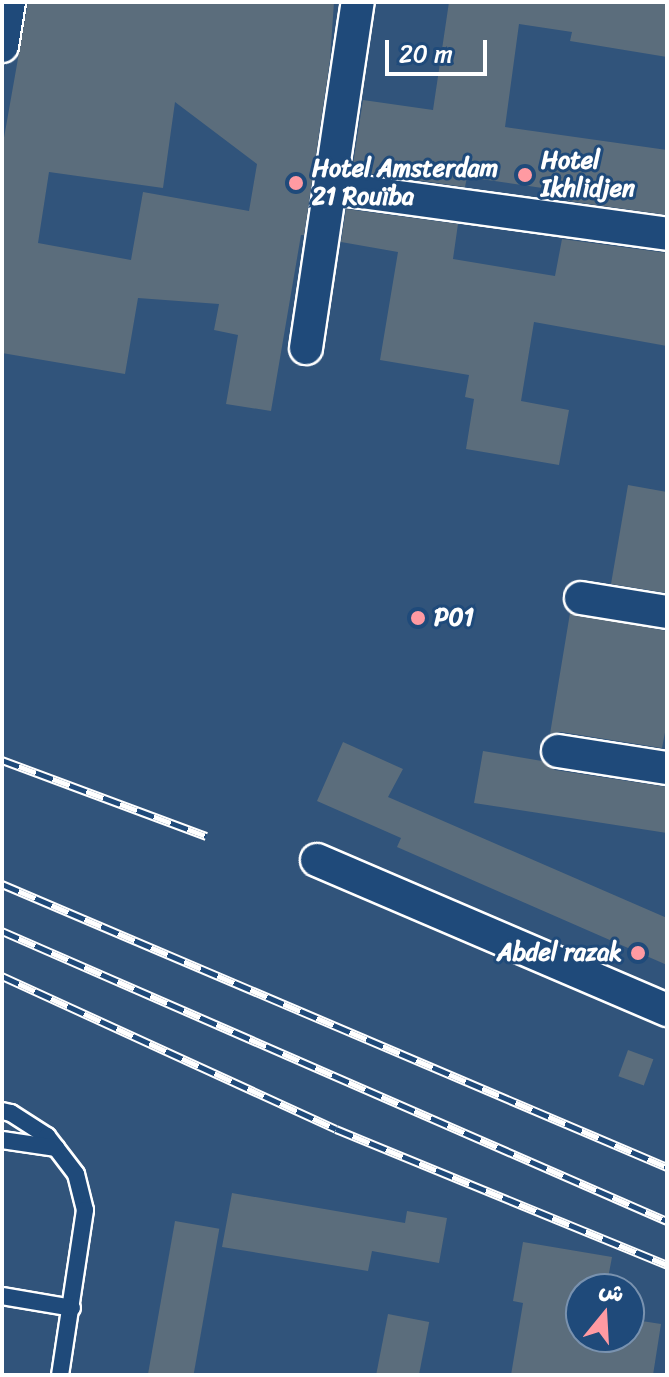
<!DOCTYPE html>
<meta charset="utf-8">
<style>
body{margin:0}
#map{position:relative;width:669px;height:1377px;overflow:hidden;background:#31547b;font-family:Sriracha,"Playpen Sans Arabic",sans-serif}
div>[style]{position:absolute}
.building>*{inset:0;background:#5b6d7c;transform-origin:0 0}
.roads{filter:drop-shadow(2px 0 #fff) drop-shadow(-2px 0 #fff) drop-shadow(0 2px #fff) drop-shadow(0 -2px #fff)}
.lane>*{height:16px;margin:-8px;padding:0 8px;transform-origin:8px;border-radius:8px;background:#1f4a7a}
.street>*{height:32px;margin:-16px;padding:0 16px;transform-origin:16px;border-radius:16px;background:#1f4a7a}
.rail>*{height:9px;margin-top:-4.5px;transform-origin:0;background:repeating-linear-gradient(90deg,#1f4a7a 0 18px,#fff 0 36px);box-sizing:border-box;border-block:2px solid #fff}
.dots>*{width:22px;height:22px;translate:-50% -50%;box-sizing:border-box;border:4px solid #1f4a7a;border-radius:50%}
span{translate:-50% -50%;white-space:nowrap;text-align:center;line-height:1.15;-webkit-text-stroke:6px #1f4a7a;paint-order:stroke}
.poi-label{font-size:24px;color:#fff;font-weight:700}
.left{translate:0 -50%;text-align:left}
.right{translate:-100% -50%;text-align:right}
.frame{position:absolute;inset:0;border:4px solid #fff;pointer-events:none}
.north{position:absolute;left:565px;top:1273px;width:80px;height:80px;box-sizing:border-box;background:#1f4a7a;border:2px solid #7992af;border-radius:50%;rotate:18deg;font-size:22px;font-weight:700;line-height:32px;text-align:center;color:#fff}
.north::after{content:'';display:block;margin:auto;width:28px;height:36px;background:#ff9aa2;clip-path:polygon(50% 0,100% 100%,50% 72%,0 100%)}
.scale{position:absolute;left:385px;top:40px;width:102px;height:36px;box-sizing:border-box;border:4px solid #fff;border-top:0;padding-left:10px;font-size:24px;line-height:28px;white-space:nowrap;color:#fff;-webkit-text-stroke:6px #1f4a7a;paint-order:stroke}
</style>
<div id="map">
<div class="building">
<div style="clip-path:polygon(evenodd,28px 2px,334px 2px,330px 60px,304px 235px,301px 235px,271px 411px,226px 404px,238px 335px,214px 330px,219px 304px,138px 298px,125px 374px,2px 353px,2px 149px,28px 2px,175px 102px,257px 164px,249px 211px,143px 192px,131px 260px,38px 243px,49px 172px,163px 188px,175px 102px)"></div>
<div style="clip-path:polygon(449px 2px,667px 2px,667px 57px,570px 41px,572px 32px,519px 24px,505px 127px,667px 150px,667px 215px,568px 201px,570px 192px,467px 177px,465px 187px,352px 171px,363px 100px,433px 110px)"></div>
<div style="clip-path:polygon(346px 209px,458px 224px,453px 259px,555px 276px,562px 239px,667px 253px,667px 346px,534px 322px,521px 401px,569px 410px,559px 465px,466px 449px,474px 399px,465px 397px,469px 375px,380px 360px,398px 252px,341px 242px)"></div>
<div style="clip-path:polygon(628px 485px,667px 492px,667px 593px,611px 584px)"></div>
<div style="clip-path:polygon(570px 613px,667px 631px,667px 722px,662px 748px,561px 732px,550px 734px)"></div>
<div style="clip-path:polygon(343px 742px,403px 769px,388px 797px,667px 918px,667px 965px,397px 847px,401px 838px,317px 801px)"></div>
<div style="clip-path:polygon(483px 751px,542px 761px,555px 770px,667px 787px,667px 833px,474px 803px)"></div>
<div style="left:628px;top:1050px;width:27px;height:28px;rotate:20deg"></div>
<div style="clip-path:polygon(232px 1193px,405px 1223px,407px 1211px,447px 1218px,439px 1263px,372px 1251px,368px 1271px,222px 1247px)"></div>
<div style="left:175px;top:1221px;width:45px;height:156px;rotate:10deg"></div>
<div style="clip-path:polygon(523px 1242px,612px 1257px,606px 1289px,581px 1289px,581px 1337px,629px 1337px,629px 1319px,661px 1324px,653px 1375px,511px 1375px,523px 1303px,513px 1301px)"></div>
<div style="left:388px;top:1314px;width:42px;height:62px;rotate:11deg"></div>
</div>
<div class="roads">
<div class="lane">
<div style="left:2px;top:1111px;width:9px;rotate:13deg"></div>
<div style="left:11px;top:1113px;width:43px;rotate:32.6deg"></div>
<div style="left:47px;top:1136px;width:48px;rotate:52.7deg"></div>
<div style="left:76px;top:1174px;width:37px;rotate:76deg"></div>
<div style="left:85px;top:1210px;width:167px;rotate:98.6deg"></div>
<div style="left:2px;top:1140px;width:55px;rotate:8.4deg"></div>
<div style="left:2px;top:1296px;width:71px;rotate:9.7deg"></div>
</div>
<div class="street">
<div style="left:2px;top:46px;width:45px;rotate:-81deg"></div>
<div style="left:333px;top:188px;width:337px;rotate:7.8deg"></div>
<div style="left:306px;top:348px;width:350px;rotate:-81.5deg"></div>
<div style="left:581px;top:598px;width:87px;rotate:9.2deg"></div>
<div style="left:558px;top:751px;width:110px;rotate:8.9deg"></div>
<div style="left:317px;top:860px;width:381px;rotate:23.2deg"></div>
</div>
</div>
<div class="rail">
<div style="left:2px;top:760px;width:218px;rotate:20.4deg"></div>
<div style="left:2px;top:884px;width:723px;rotate:23.05deg"></div>
<div style="left:2px;top:931px;width:725px;rotate:23.56deg"></div>
<div style="left:2px;top:976px;width:367px;rotate:24.6deg"></div>
<div style="left:336px;top:1129px;width:358px;rotate:22.3deg"></div>
</div>
<div class="dots">
<div style="left:525px;top:175px;background:#ff9aa2"></div>
<div style="left:296px;top:183px;background:#ff9aa2"></div>
<div style="left:418px;top:618px;background:#ff9aa2"></div>
<div style="left:638px;top:953px;background:#ff9aa2"></div>
</div>
<div class="poi-label">
<span class="left" style="left:541px;top:175px">Hotel<br>Ikhlidjen</span>
<span class="left" style="left:312px;top:183px">Hotel Amsterdam<br>21 Rouïba</span>
<span class="left" style="left:434px;top:618px">P01</span>
<span class="right" style="left:622px;top:953px">Abdel razak</span>
</div>
<div class="frame"></div>
<div class="north">ش</div>
<div class="scale">20 m</div>
</div>
